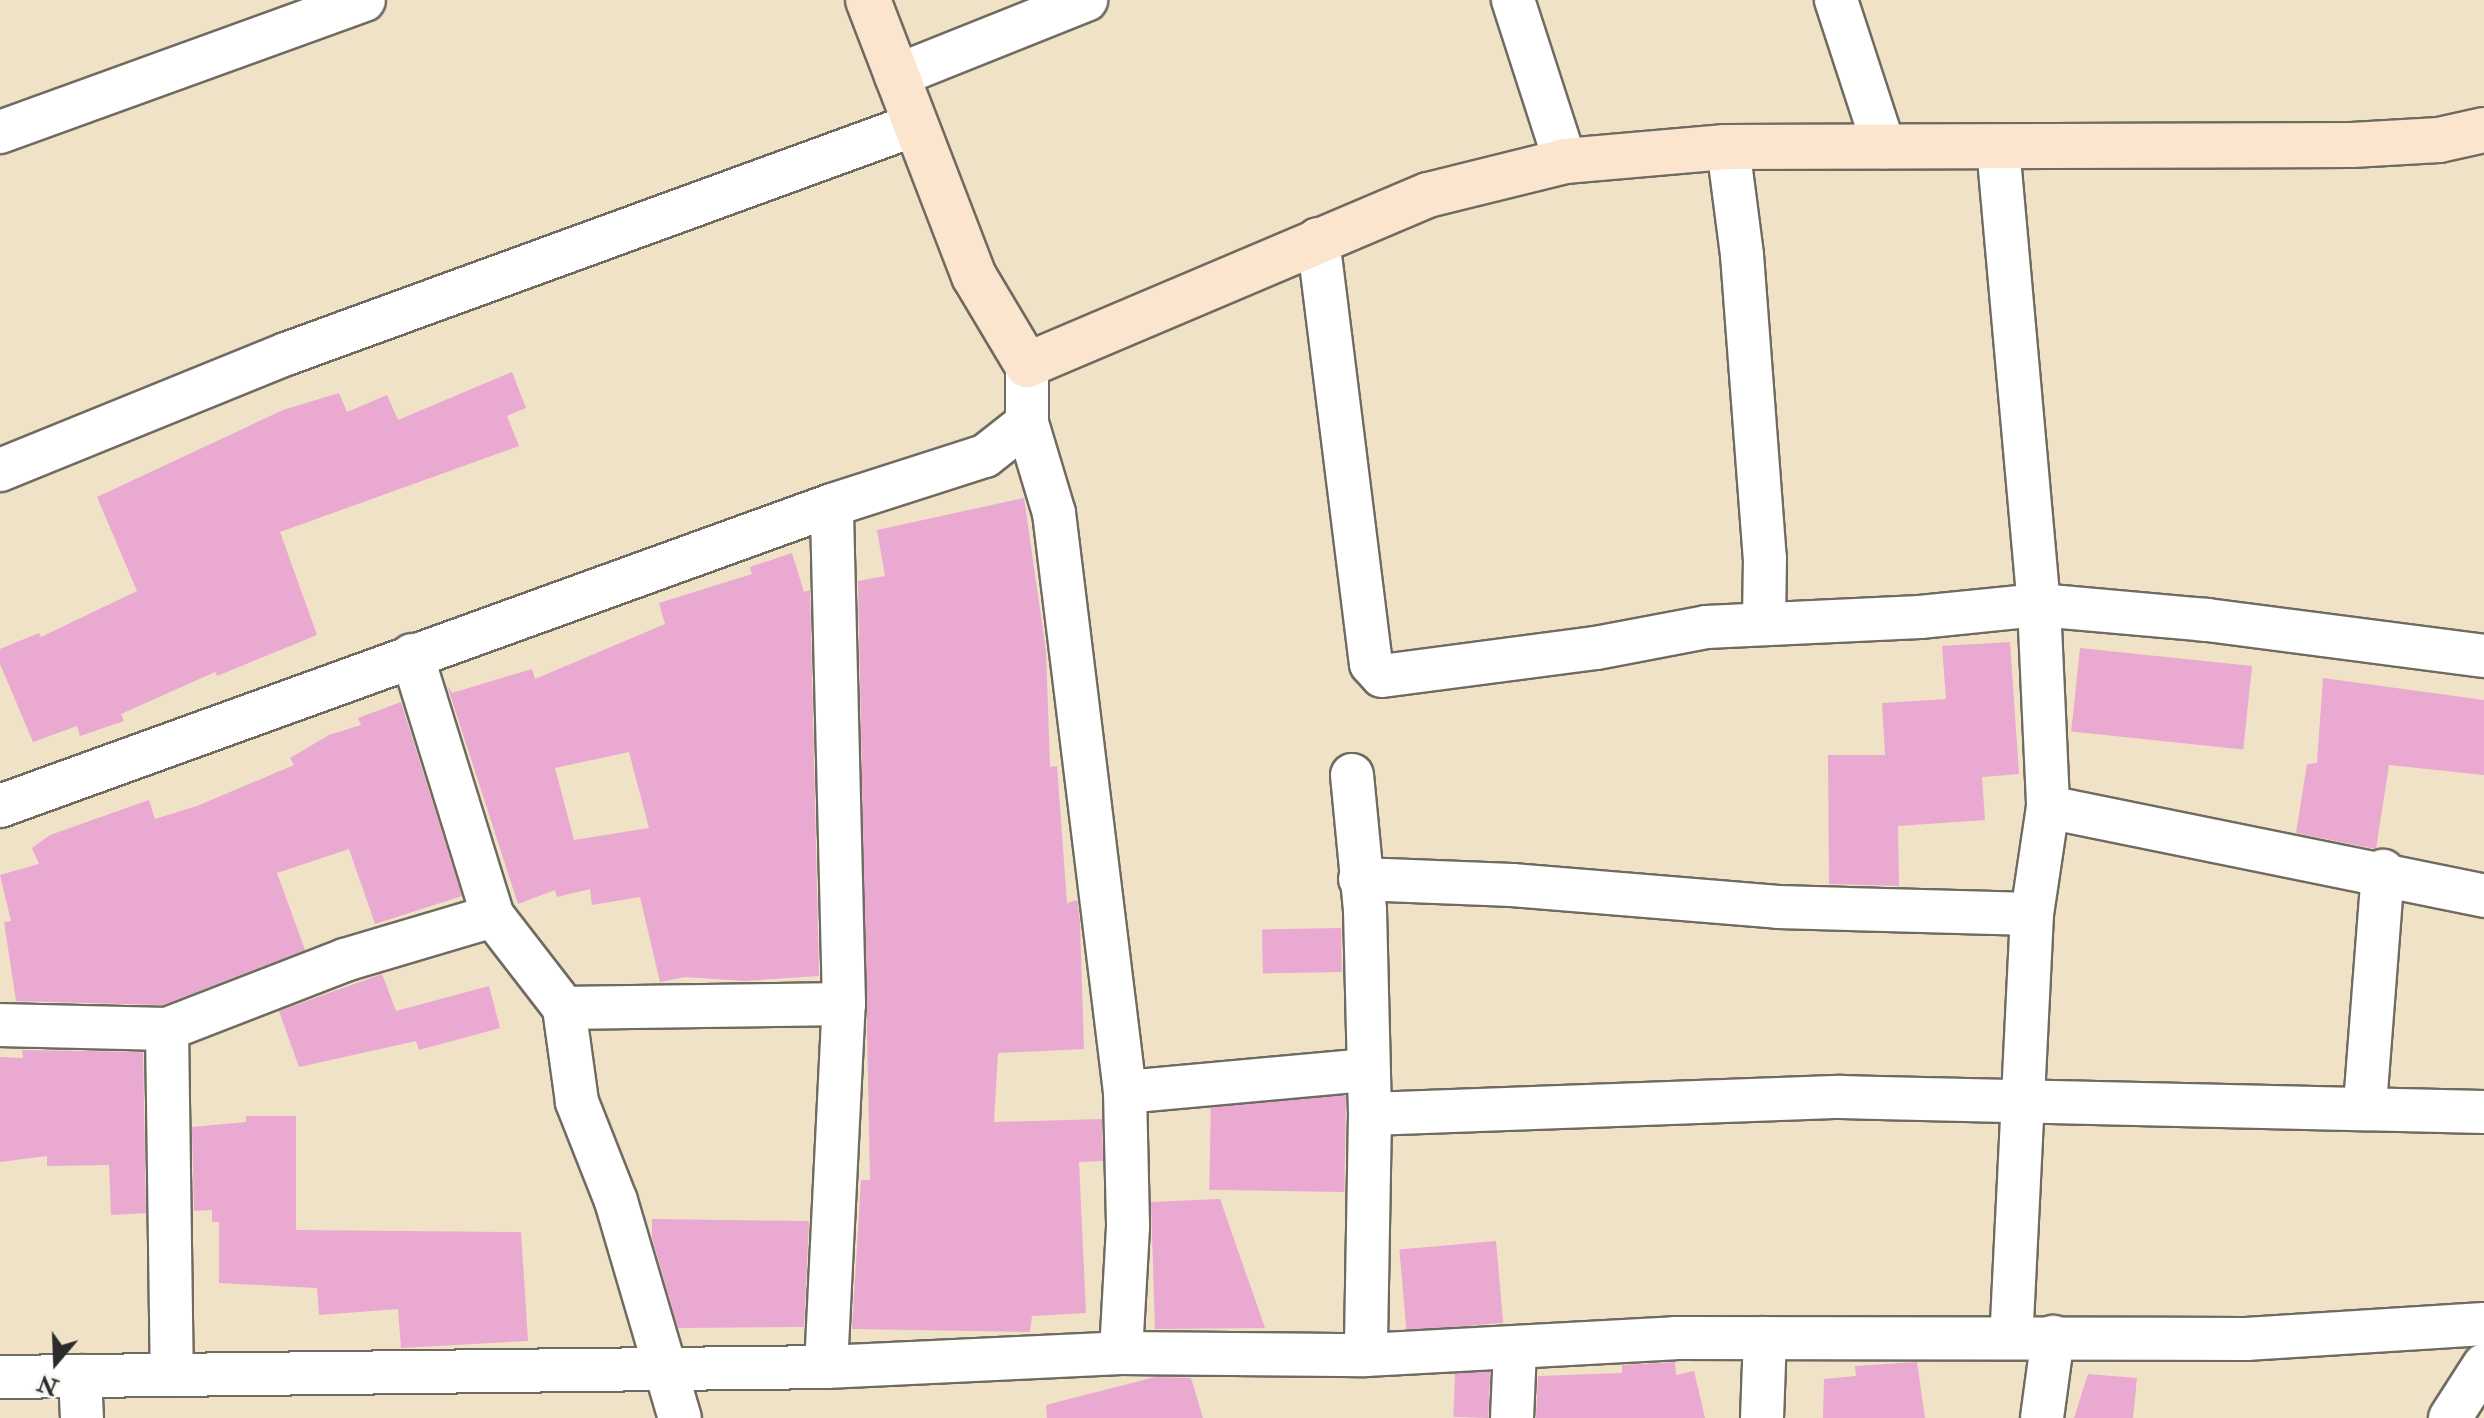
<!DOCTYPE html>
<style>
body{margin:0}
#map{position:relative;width:2484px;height:1418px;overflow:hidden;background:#f0e2c6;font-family:"IM FELL Double Pica",serif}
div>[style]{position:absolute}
.building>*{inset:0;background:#e9a9d1;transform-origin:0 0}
.roads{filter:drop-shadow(2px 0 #706b61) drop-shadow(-2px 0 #706b61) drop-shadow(0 2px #706b61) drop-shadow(0 -2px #706b61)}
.street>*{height:42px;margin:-21px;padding:0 21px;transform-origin:21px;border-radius:21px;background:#fff}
.secondary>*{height:44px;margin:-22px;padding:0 22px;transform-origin:22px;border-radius:22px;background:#fce5cf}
span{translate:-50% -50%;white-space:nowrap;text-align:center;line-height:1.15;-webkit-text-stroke:6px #f6f6f2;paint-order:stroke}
.north{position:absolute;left:16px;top:1322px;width:80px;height:80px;-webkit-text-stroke:6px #f6f6f2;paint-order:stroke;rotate:199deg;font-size:22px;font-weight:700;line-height:32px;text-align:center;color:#2b2b2b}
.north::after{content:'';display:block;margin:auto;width:28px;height:36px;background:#2b2b2b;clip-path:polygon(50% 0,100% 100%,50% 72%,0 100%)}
</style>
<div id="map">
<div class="building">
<div style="clip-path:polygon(512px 372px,526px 408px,507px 416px,519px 446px,280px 532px,317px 635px,217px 676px,215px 672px,121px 714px,124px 721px,80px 736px,77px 726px,33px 742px,0 664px,0 649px,39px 633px,41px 637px,137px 591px,97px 497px,283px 410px,339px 393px,347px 412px,387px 395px,398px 420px)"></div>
<div style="clip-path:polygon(1024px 498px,1046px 651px,1050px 767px,1057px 766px,1067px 903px,1077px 900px,1080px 923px,1084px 1049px,998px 1053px,994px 1122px,1102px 1119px,1103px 1161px,1079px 1162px,1086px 1313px,1032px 1316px,1030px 1332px,852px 1329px,861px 1180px,870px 1180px,858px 581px,885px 576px,877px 530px)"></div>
<div style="clip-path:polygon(evenodd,792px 553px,804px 592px,810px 590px,819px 976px,744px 981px,685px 977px,660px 982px,640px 897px,592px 905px,590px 889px,557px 897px,555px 890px,518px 904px,447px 685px,452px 693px,532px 669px,535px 679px,665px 624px,659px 603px,752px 574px,750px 567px,792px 553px,629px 752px,649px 828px,574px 840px,555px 768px,629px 752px)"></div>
<div style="clip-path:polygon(2010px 642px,2019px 774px,1982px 777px,1985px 820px,1898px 826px,1899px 886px,1829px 884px,1828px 755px,1885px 755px,1882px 703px,1946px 699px,1942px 646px)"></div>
<div style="left:2080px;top:648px;width:173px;height:84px;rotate:6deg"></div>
<div style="clip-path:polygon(2323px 678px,2484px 700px,2484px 775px,2389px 765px,2376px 849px,2296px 833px,2307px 764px,2317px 763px)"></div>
<div style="clip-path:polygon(401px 702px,462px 896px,375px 924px,349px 849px,277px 873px,305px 950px,163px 1005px,16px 1001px,4px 922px,11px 921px,0 875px,39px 864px,32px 848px,50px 835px,149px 800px,155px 819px,197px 806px,294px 765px,290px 758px,329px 735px,361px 725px,358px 718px)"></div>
<div style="left:1341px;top:928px;width:44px;height:79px;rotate:89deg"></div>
<div style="clip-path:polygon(382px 974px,396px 1011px,489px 986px,500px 1028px,419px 1050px,416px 1041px,299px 1067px,279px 1011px)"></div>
<div style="clip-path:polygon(22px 1050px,143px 1052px,146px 1213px,111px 1215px,109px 1165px,47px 1166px,47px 1156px,0 1162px,0 1057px,23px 1058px)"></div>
<div style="left:1346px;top:1096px;width:96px;height:135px;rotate:91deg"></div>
<div style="clip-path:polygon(246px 1116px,296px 1116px,296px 1230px,521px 1232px,528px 1341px,401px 1348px,398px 1309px,319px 1315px,317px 1288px,219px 1283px,219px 1222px,212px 1222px,212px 1210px,194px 1211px,192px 1127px,246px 1122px)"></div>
<div style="clip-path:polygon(1220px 1199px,1265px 1328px,1155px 1329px,1151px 1202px)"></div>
<div style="clip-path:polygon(652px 1219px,809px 1221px,804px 1327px,678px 1328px,652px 1238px)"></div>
<div style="left:1496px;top:1241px;width:82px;height:97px;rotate:85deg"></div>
<div style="clip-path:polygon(1675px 1362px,1676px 1375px,1694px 1371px,1705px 1418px,1536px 1418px,1538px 1376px,1622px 1373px,1622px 1365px)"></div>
<div style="clip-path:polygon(1917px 1362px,1925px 1418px,1823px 1418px,1824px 1379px,1856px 1376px,1855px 1366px)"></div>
<div style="left:1490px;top:1372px;width:46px;height:35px;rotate:92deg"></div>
<div style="clip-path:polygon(2088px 1374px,2137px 1378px,2133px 1418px,2074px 1418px)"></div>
<div style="clip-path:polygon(1155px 1377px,1191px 1378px,1203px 1418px,1047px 1418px,1046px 1405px)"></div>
</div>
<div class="roads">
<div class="street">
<div style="left:1513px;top:0;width:169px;rotate:72.1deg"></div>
<div style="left:1836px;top:0;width:155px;rotate:71.9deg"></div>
<div style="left:896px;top:76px;width:205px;rotate:-21.8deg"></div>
<div style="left:0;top:132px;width:387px;rotate:-19.9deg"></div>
<div style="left:1728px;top:147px;width:109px;rotate:82.6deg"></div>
<div style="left:1742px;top:255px;width:304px;rotate:85.7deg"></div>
<div style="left:1765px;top:558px;width:65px;rotate:90.9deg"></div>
<div style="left:1998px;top:147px;width:460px;rotate:84.9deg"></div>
<div style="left:2039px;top:605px;width:202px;rotate:87.4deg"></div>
<div style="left:2048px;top:807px;width:108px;rotate:98.5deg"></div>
<div style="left:2032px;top:914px;width:423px;rotate:92.8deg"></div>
<div style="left:1318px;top:239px;width:428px;rotate:82.9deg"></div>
<div style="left:1371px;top:664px;width:16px;rotate:47deg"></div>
<div style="left:1382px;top:676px;width:216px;rotate:-7.5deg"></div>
<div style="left:1596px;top:648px;width:112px;rotate:-10.8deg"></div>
<div style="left:1706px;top:627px;width:214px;rotate:-2.7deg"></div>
<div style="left:1920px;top:617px;width:120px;rotate:-5.8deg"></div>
<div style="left:2039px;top:605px;width:169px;rotate:5.1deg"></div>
<div style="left:2207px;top:620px;width:279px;rotate:7.4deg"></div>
<div style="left:1027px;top:365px;width:58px;rotate:90deg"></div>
<div style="left:1027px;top:423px;width:94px;rotate:73.3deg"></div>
<div style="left:1054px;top:513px;width:583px;rotate:83.01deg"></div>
<div style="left:1125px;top:1092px;width:135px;rotate:88.7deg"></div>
<div style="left:1128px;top:1227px;width:126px;rotate:93.2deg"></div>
<div style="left:0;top:470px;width:309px;rotate:-22.1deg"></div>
<div style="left:286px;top:354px;width:668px;rotate:-20.03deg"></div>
<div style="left:412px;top:655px;width:273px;rotate:72.8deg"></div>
<div style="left:493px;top:916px;width:116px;rotate:52.3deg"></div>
<div style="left:564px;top:1008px;width:95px;rotate:82.1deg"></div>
<div style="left:577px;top:1102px;width:106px;rotate:68.5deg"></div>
<div style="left:616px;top:1201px;width:226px;rotate:73.6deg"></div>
<div style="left:1352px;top:775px;width:136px;rotate:84.5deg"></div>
<div style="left:1365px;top:910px;width:204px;rotate:88.6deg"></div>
<div style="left:1370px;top:1114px;width:241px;rotate:91deg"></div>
<div style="left:0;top:806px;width:885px;rotate:-19.89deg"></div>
<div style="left:832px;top:505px;width:161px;rotate:-17.8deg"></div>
<div style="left:985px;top:456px;width:53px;rotate:-38.2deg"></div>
<div style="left:2048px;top:807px;width:445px;rotate:11.5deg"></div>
<div style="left:1360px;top:879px;width:152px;rotate:2.3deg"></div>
<div style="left:1512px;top:885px;width:267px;rotate:4.7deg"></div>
<div style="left:1778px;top:907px;width:254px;rotate:1.6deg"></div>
<div style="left:564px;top:1008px;width:280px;rotate:-0.8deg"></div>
<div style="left:0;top:1025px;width:167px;rotate:1.4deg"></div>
<div style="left:167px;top:1029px;width:191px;rotate:-21.2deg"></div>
<div style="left:345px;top:960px;width:154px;rotate:-16.6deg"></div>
<div style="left:167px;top:1029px;width:346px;rotate:89.2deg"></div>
<div style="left:1125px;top:1092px;width:242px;rotate:-5.2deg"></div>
<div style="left:2365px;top:1105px;width:235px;rotate:-85.6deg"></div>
<div style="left:1370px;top:1114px;width:471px;rotate:-2.1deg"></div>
<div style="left:1841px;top:1097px;width:643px;rotate:1.34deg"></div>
<div style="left:826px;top:1367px;width:363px;rotate:-87.2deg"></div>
<div style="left:844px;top:1004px;width:499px;rotate:-91.4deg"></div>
<div style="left:80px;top:1376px;width:42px;rotate:87.3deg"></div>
<div style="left:0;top:1377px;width:826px;rotate:-0.69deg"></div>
<div style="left:826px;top:1367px;width:295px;rotate:-2.7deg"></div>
<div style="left:1121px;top:1353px;width:245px;rotate:0.5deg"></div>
<div style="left:1366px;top:1355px;width:309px;rotate:-3.1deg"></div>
<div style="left:1675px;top:1338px;width:571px;rotate:0.1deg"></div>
<div style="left:2246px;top:1339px;width:238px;rotate:-3.6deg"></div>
<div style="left:1512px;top:1418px;width:68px;rotate:-87.5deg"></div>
<div style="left:1762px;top:1418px;width:80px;rotate:-87.9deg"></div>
<div style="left:2042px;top:1418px;width:82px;rotate:-82.3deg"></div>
<div style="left:2450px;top:1418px;width:63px;rotate:-57.3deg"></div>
</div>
<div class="secondary">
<div style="left:868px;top:0;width:296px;rotate:69deg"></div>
<div style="left:974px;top:276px;width:104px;rotate:59.2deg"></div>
<div style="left:1027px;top:365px;width:436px;rotate:-23deg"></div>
<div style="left:1428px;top:195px;width:141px;rotate:-13.9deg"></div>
<div style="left:1565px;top:161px;width:161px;rotate:-5deg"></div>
<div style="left:1725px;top:147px;width:627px;rotate:-0.18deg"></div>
<div style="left:2352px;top:145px;width:87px;rotate:-3.3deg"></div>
<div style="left:2439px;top:140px;width:46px;rotate:-12.5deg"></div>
</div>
</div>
<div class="north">N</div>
</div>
